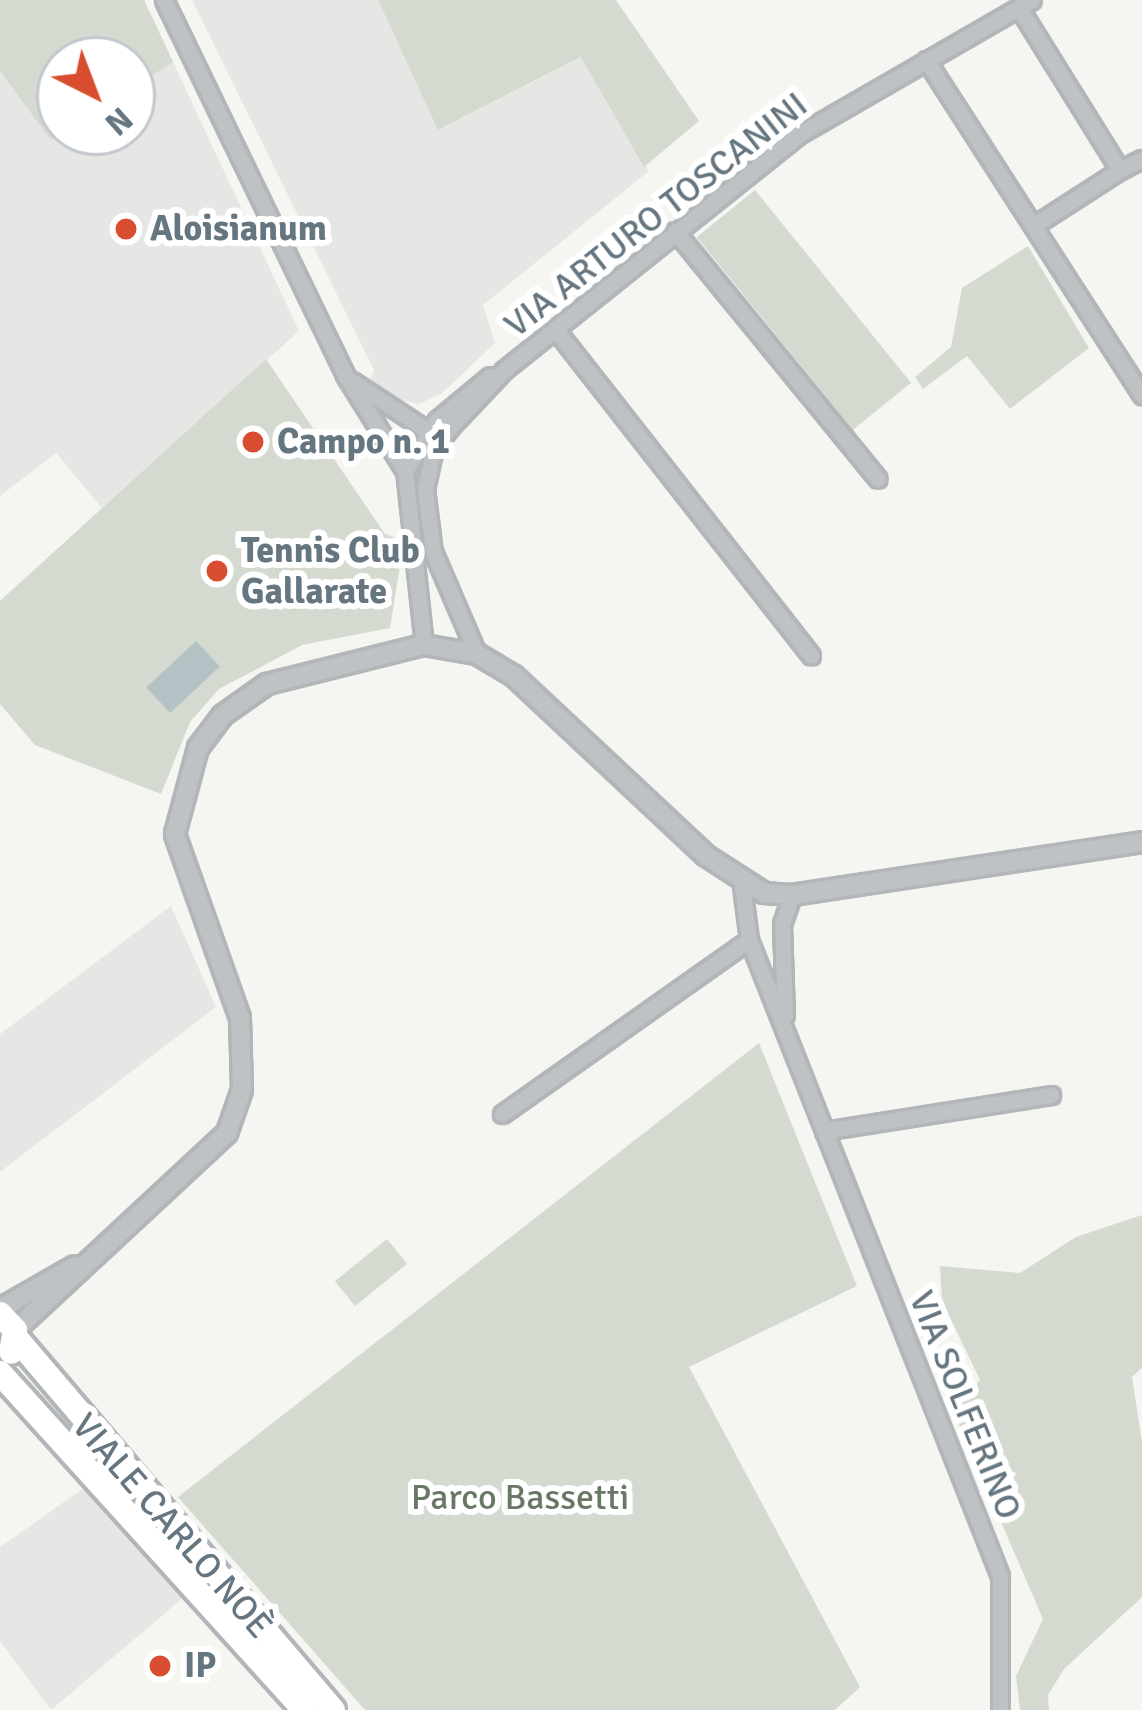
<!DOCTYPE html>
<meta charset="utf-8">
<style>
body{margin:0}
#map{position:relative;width:1142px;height:1710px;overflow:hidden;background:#f5f5f2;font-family:Signika,sans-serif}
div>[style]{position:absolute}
.built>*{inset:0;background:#e6e6e5}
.green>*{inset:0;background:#d5dad1;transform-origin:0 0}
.water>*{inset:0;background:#b5c2c5;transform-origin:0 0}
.roads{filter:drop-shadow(3px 0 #b2b6b9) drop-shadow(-3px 0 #b2b6b9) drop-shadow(0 3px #b2b6b9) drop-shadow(0 -3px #b2b6b9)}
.minor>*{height:15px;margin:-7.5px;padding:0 7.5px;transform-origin:7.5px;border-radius:7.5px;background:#bec2c5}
.tertiary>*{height:18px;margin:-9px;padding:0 9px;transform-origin:9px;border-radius:9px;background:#bec2c5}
.primary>*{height:24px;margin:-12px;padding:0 12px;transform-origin:12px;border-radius:12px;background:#fff}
.dots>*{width:33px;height:33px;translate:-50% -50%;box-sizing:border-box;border:6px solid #fff;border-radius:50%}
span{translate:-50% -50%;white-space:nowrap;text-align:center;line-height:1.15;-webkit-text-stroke:12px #fff;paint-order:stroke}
.street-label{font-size:36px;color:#667681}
.poi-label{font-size:36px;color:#667681;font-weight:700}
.left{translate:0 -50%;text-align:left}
.park-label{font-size:36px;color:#697864}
.north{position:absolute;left:36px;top:36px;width:120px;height:120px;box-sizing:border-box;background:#fff;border:3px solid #c2c8cd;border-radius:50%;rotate:138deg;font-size:33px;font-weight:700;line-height:48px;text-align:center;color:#667681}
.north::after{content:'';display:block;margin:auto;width:42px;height:54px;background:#d84d2f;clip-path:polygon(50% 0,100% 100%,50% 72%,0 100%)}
</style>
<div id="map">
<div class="built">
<div style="clip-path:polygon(evenodd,0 0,144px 0,299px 331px,102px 508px,56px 453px,0 496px,0 0,60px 60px,132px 60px,132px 132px,60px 132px,60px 60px)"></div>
<div style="clip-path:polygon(192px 0,378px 0,439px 130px,582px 57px,649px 171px,483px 305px,495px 343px,441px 394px,419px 404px,395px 399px,369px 383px,374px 370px)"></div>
<div style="clip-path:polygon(171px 906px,216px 1007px,0 1172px,0 1034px)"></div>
<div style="clip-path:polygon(84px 1488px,184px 1597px,51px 1710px,0 1641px,0 1547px)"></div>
</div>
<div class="green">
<div style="clip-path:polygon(0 0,144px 0,173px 62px,132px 88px,132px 60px,60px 60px,64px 132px,51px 140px,0 71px)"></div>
<div style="clip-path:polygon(378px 0,616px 0,699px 121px,644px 167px,581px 57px,438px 130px)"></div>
<div style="left:755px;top:190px;width:248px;height:75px;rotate:51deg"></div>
<div style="clip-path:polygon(1028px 246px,1089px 348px,1010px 409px,967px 356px,923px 389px,915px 377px,951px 347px,962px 288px)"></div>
<div style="clip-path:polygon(266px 359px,385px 534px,404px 541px,390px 628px,302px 645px,219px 689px,190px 722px,161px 794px,35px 745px,0 704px,0 601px)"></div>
<div style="clip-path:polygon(759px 1043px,857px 1286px,689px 1367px,860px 1687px,835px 1710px,365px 1710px,178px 1497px)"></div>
<div style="clip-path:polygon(1142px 1215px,1142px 1368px,1132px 1377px,1142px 1442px,1142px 1597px,1064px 1669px,1048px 1695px,1049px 1710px,1020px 1710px,1016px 1676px,1043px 1619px,953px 1411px,980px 1380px,942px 1301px,940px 1266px,1020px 1273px,1076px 1237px)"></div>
<div style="left:387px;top:1239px;width:32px;height:67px;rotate:51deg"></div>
</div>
<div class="water">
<div style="left:196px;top:641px;width:35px;height:68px;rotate:47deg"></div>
</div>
<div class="roads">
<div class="minor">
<div style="left:164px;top:0;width:416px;rotate:64.2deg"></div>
<div style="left:345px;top:375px;width:113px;rotate:58deg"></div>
<div style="left:1019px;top:8px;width:191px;rotate:58.1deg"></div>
<div style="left:1120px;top:170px;width:103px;rotate:147.2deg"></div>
<div style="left:926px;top:60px;width:399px;rotate:57.2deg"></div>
<div style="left:1120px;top:170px;width:25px;rotate:-27deg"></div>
<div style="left:675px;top:231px;width:320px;rotate:50.7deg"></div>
<div style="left:555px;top:329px;width:415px;rotate:51.9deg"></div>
<div style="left:352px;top:381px;width:95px;rotate:33.4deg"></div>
<div style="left:424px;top:645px;width:175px;rotate:-96.2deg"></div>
<div style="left:405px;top:471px;width:60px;rotate:-57.9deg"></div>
<div style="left:437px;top:420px;width:69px;rotate:-39.7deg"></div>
<div style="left:477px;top:654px;width:111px;rotate:-113.3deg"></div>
<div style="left:433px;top:552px;width:64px;rotate:-97.2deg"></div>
<div style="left:425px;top:489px;width:42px;rotate:-77.6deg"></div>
<div style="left:434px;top:448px;width:29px;rotate:-52deg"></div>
<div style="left:452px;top:425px;width:76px;rotate:-46.6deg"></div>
<div style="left:504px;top:370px;width:376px;rotate:-38.6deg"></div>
<div style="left:798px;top:135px;width:270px;rotate:-30deg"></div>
<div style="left:742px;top:886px;width:54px;rotate:82.6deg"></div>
<div style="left:749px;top:940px;width:684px;rotate:68.46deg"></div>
<div style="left:1000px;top:1576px;width:134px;rotate:90deg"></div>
<div style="left:785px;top:1015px;width:91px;rotate:-91.9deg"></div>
<div style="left:782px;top:924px;width:31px;rotate:-71deg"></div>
<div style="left:502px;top:1114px;width:302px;rotate:-35.2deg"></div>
<div style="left:824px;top:1131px;width:230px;rotate:-9deg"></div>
</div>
<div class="tertiary">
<div style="left:0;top:1309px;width:86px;rotate:-29.8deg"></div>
<div style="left:15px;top:1330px;width:289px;rotate:-42.9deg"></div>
<div style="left:227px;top:1133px;width:46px;rotate:-70.8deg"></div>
<div style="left:242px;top:1090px;width:72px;rotate:-91.6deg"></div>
<div style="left:240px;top:1018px;width:195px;rotate:-109.5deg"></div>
<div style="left:175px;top:834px;width:89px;rotate:-75deg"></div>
<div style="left:198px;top:748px;width:41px;rotate:-52.9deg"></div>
<div style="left:223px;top:715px;width:54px;rotate:-35.2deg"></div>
<div style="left:267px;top:684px;width:162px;rotate:-14deg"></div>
<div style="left:424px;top:645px;width:54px;rotate:9.6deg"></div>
<div style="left:477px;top:654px;width:43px;rotate:30.7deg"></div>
<div style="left:514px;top:676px;width:262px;rotate:43.1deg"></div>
<div style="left:705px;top:855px;width:70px;rotate:32.8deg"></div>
<div style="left:764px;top:893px;width:28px;rotate:4deg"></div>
<div style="left:792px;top:895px;width:354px;rotate:-8.6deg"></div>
</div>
<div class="primary">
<div style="left:0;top:1314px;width:22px;rotate:47deg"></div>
<div style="left:15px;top:1330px;width:22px;rotate:100deg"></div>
<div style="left:16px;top:1338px;width:489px;rotate:49.6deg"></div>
<div style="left:0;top:1373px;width:454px;rotate:47.9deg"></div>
</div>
</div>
<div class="dots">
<div style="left:126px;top:229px;background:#d84d2f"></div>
<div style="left:253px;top:442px;background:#d84d2f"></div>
<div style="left:217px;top:571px;background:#d84d2f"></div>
<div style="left:160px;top:1666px;background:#d84d2f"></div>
</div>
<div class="street-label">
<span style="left:656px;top:215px;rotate:-38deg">VIA ARTURO TOSCANINI</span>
<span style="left:965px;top:1405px;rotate:68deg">VIA SOLFERINO</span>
<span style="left:172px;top:1526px;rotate:49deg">VIALE CARLO NOÈ</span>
</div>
<div class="poi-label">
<span class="left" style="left:150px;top:229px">Aloisianum</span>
<span class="left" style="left:277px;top:442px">Campo n. 1</span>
<span class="left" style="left:241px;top:571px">Tennis Club<br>Gallarate</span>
<span class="left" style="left:184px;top:1666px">IP</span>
</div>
<div class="park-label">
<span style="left:520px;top:1498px">Parco Bassetti</span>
</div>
<div class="north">N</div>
</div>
